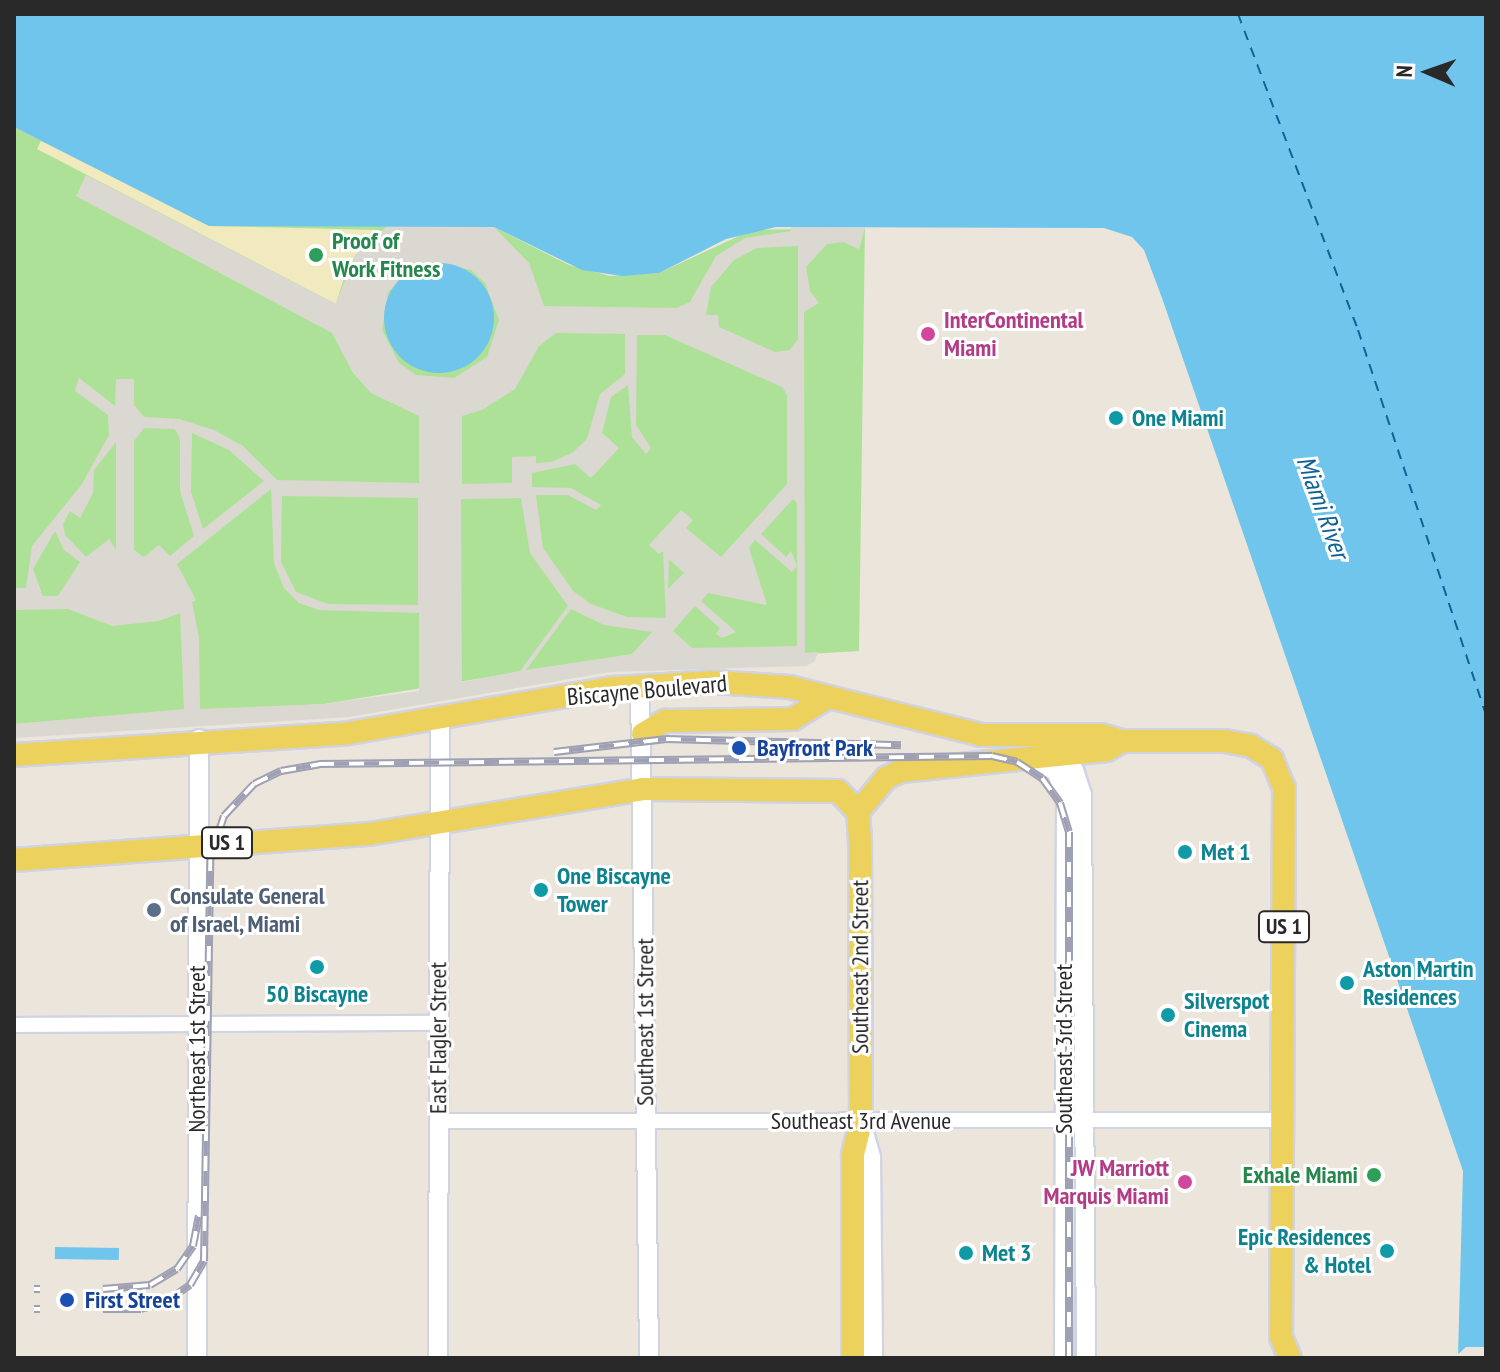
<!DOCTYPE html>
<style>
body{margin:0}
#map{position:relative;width:1500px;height:1372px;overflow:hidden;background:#ebe5db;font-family:"PT Sans Narrow",sans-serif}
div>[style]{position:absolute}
.green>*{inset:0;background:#aee198}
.sand>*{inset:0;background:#f0eabe}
.plaza>*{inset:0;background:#dbd8d1}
.water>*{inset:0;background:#6fc5eb;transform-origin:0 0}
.round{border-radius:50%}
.pier>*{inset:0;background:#ebe5db}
.ferry>*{height:2px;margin-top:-1px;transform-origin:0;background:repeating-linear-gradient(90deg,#106296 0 10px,transparent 0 18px)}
.roads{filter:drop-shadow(2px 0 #d0d3e2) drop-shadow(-2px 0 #d0d3e2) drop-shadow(0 2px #d0d3e2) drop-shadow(0 -2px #d0d3e2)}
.street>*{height:14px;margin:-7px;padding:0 7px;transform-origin:7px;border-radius:7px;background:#fff}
.secondary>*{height:18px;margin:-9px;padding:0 9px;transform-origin:9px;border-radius:9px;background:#fff}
.primary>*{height:22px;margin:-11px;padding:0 11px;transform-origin:11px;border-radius:11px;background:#edd15d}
.rail>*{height:8px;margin-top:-4px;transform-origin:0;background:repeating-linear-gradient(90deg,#fff 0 15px,#9ea0b3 0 30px);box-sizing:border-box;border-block:2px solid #9ea0b3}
.dots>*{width:22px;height:22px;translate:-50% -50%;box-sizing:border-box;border:4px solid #fff;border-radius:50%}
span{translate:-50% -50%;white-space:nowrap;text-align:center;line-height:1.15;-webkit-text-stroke:6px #fff;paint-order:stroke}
.shield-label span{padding:2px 6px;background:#fff;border:2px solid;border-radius:6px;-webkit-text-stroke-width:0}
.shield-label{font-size:22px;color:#292929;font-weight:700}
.leisure-label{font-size:24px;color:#27864d;font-weight:700}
.left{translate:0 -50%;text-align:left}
.right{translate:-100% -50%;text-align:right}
.hotel-label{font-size:24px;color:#b23c85;font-weight:700}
.culture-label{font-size:24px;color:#0d838f;font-weight:700}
.street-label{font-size:24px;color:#292929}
.transit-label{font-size:24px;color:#164399;font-weight:700}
.service-label{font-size:24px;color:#4e5e75;font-weight:700}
.water-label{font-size:26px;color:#106296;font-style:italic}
.frame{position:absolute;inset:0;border:16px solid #292929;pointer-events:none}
.north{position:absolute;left:1388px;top:32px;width:80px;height:80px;-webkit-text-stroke:6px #fff;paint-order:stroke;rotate:272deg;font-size:22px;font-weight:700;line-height:32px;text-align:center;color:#292929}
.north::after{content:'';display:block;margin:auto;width:28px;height:36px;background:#292929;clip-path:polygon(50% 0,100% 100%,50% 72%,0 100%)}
</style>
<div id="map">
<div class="green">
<div style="clip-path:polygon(14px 127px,178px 211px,387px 226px,494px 227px,569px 265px,610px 276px,659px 273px,752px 230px,865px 228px,859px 651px,525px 671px,324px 704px,14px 724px)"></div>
</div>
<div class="sand">
<div style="clip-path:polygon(41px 141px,209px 226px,380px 230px,348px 265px,336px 304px,37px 149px)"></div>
</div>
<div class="plaza">
<div style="clip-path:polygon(evenodd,86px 175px,336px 304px,354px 256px,387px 226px,494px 227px,529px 263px,544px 306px,677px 308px,690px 302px,716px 256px,745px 238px,791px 231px,791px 226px,865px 228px,859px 249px,843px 242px,827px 244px,806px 267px,810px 291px,819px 303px,804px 312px,805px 653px,818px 652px,815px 661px,806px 666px,610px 672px,349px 717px,14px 738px,14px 724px,184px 709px,180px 613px,159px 621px,112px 626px,68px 609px,14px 610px,14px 588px,26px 588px,32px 546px,82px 484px,109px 435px,108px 415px,75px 391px,79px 378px,115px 406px,116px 379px,134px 379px,134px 405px,144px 417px,179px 419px,214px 430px,243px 446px,277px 480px,419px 483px,419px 416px,371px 393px,353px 373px,332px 333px,76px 196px,86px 175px,798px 246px,798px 339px,790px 350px,775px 352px,719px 327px,718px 315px,706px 315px,711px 287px,734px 260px,757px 248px,798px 246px,86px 175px,434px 262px,471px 270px,485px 283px,499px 320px,487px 357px,454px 378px,416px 375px,399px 363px,382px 330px,388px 292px,416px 267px,434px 262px,86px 175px,556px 333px,625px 334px,625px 374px,600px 394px,587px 439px,572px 453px,551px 462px,536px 463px,536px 456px,512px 457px,512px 483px,462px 484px,462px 416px,482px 410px,515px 389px,539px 346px,556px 333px,86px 175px,637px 335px,665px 335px,782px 387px,787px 395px,787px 484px,721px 557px,686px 528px,693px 520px,681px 510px,649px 545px,659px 554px,663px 551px,666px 618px,627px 617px,591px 604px,573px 591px,543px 548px,536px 495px,568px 495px,596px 510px,601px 505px,571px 488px,532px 487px,532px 473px,575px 464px,591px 478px,619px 448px,602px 433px,611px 397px,628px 385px,632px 437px,646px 454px,651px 448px,636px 425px,637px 335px,86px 175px,144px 428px,175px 429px,180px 439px,180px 491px,194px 536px,170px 556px,159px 545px,144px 557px,134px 550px,134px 441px,144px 428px,86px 175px,192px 433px,229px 450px,264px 481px,203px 529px,191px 492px,192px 433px,86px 175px,116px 442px,116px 550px,109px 539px,86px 557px,65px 535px,63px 524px,70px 511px,80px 518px,93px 493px,94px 470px,116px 442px,86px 175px,271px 489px,274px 563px,284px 588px,299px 603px,319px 610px,419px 613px,419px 691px,324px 704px,200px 709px,199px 637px,192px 602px,196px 600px,177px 564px,271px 489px,86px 175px,282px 496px,418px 498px,418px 605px,328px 604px,296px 592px,281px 562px,282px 496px,86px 175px,521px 498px,530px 553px,568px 606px,520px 671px,462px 682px,461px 499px,521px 498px,86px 175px,793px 499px,797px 503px,797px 646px,692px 648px,673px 631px,695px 606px,720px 628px,716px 634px,722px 638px,736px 632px,701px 601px,708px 593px,767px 605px,749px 548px,755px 540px,792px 572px,797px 566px,791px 551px,786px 557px,761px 534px,793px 499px,86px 175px,55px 531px,64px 550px,80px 562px,58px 596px,43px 596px,33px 569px,55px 531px,86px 175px,669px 559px,684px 573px,668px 589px,669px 559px,86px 175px,571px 609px,604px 625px,652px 632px,632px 654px,526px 670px,571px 609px)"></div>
</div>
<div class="water">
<div style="clip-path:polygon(14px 14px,1486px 14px,1486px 1358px,1458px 1358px,1463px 1171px,1162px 298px,1144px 250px,1132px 237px,1104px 228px,776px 227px,726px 239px,659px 273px,622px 276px,582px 270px,494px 227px,209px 226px,14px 127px)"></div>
<div class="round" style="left:384px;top:263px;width:110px;height:110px"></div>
<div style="left:55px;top:1247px;width:64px;height:12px;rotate:1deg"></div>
</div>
<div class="pier">
<div style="clip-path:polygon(1466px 1347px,1486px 1347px,1486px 1358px,1454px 1358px)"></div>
</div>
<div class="ferry">
<div style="left:1238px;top:14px;width:338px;rotate:69.2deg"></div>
<div style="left:1358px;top:330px;width:405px;rotate:71.6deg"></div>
</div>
<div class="roads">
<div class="street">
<div style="left:14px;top:1025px;width:425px;rotate:-0.3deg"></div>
<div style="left:438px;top:1121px;width:846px;rotate:-0.07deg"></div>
</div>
<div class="secondary">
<div style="left:640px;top:685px;width:673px;rotate:89.23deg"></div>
<div style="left:1056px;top:755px;width:23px;rotate:40deg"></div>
<div style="left:1074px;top:770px;width:25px;rotate:72deg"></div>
<div style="left:1082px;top:794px;width:564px;rotate:89.59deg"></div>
<div style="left:1032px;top:757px;width:29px;rotate:31deg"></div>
<div style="left:1057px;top:772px;width:30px;rotate:73deg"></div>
<div style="left:1066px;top:801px;width:557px;rotate:90.21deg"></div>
<div style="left:861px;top:1122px;width:37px;rotate:74deg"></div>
<div style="left:871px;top:1158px;width:200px;rotate:89.4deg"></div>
<div style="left:197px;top:1358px;width:619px;rotate:-89.81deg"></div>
<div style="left:438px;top:1358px;width:640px;rotate:-89.82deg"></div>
</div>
<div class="primary">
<div style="left:643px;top:734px;width:26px;rotate:-31deg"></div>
<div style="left:665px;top:721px;width:128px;rotate:-0.9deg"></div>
<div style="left:793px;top:719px;width:39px;rotate:-32deg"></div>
<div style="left:14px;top:755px;width:330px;rotate:-3.7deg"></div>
<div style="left:343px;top:734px;width:274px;rotate:-9.7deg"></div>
<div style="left:613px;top:688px;width:101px;rotate:-3.4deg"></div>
<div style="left:714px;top:682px;width:75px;rotate:3.8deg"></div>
<div style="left:789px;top:687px;width:198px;rotate:14deg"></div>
<div style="left:981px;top:735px;width:120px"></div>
<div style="left:1101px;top:735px;width:22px;rotate:16deg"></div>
<div style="left:1122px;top:741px;width:102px"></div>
<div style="left:1224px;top:741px;width:27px;rotate:10deg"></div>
<div style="left:1251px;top:746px;width:25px;rotate:32deg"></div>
<div style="left:1272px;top:759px;width:31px;rotate:68deg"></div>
<div style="left:1284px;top:788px;width:549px;rotate:90.31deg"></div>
<div style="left:1281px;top:1337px;width:23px;rotate:67deg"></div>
<div style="left:858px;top:812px;width:44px;rotate:-50.5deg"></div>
<div style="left:886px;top:778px;width:17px;rotate:-25deg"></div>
<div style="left:901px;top:771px;width:207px;rotate:-5.8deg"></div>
<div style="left:1107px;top:750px;width:17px;rotate:-31deg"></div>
<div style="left:14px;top:860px;width:356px;rotate:-4.2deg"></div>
<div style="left:369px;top:834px;width:278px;rotate:-9.3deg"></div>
<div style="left:643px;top:789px;width:195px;rotate:0.6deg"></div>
<div style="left:838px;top:791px;width:29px;rotate:46deg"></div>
<div style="left:858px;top:812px;width:28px;rotate:86deg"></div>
<div style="left:860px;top:840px;width:282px;rotate:89.8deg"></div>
<div style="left:861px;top:1122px;width:34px;rotate:104deg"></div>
<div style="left:853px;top:1155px;width:203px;rotate:90deg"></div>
</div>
</div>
<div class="rail">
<div style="left:554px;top:752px;width:113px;rotate:-6.6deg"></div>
<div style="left:666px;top:739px;width:235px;rotate:1.5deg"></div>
<div style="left:34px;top:1289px;width:6px"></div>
<div style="left:103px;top:1289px;width:47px;rotate:-4.9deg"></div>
<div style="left:150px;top:1285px;width:31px;rotate:-31deg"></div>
<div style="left:177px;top:1269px;width:28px;rotate:-55deg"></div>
<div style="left:193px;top:1246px;width:31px;rotate:-79deg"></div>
<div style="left:34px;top:1309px;width:6px"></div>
<div style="left:103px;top:1309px;width:38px"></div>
<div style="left:141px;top:1309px;width:27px;rotate:-17deg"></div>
<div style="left:167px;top:1301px;width:28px;rotate:-35deg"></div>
<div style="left:190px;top:1285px;width:28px;rotate:-60deg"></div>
<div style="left:204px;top:1261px;width:403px;rotate:-89.1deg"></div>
<div style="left:210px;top:858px;width:44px;rotate:-71.6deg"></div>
<div style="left:224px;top:816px;width:44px;rotate:-46.8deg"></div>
<div style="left:254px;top:784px;width:30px;rotate:-26deg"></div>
<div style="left:281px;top:771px;width:39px;rotate:-10deg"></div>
<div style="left:319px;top:764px;width:673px;rotate:-0.68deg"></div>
<div style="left:992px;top:756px;width:26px;rotate:13deg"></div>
<div style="left:1017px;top:762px;width:30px;rotate:33deg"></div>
<div style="left:1042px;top:778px;width:31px;rotate:54deg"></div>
<div style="left:1060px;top:803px;width:30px;rotate:73deg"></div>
<div style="left:1069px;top:832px;width:526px;rotate:90deg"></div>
</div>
<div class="dots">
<div style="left:316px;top:255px;background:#2e9e5b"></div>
<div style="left:928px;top:334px;background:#d1479c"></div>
<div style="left:1116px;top:418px;background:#0f9aa8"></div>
<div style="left:739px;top:748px;background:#1a4fb4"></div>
<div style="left:1185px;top:852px;background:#0f9aa8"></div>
<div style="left:541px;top:890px;background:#0f9aa8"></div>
<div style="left:154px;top:910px;background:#5c6f8a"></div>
<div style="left:317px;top:967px;background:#0f9aa8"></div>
<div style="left:1347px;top:983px;background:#0f9aa8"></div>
<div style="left:1168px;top:1015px;background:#0f9aa8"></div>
<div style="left:1374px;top:1175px;background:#2e9e5b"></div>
<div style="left:1185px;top:1182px;background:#d1479c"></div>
<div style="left:1387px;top:1251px;background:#0f9aa8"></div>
<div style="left:966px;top:1253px;background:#0f9aa8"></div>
<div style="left:67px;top:1300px;background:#1a4fb4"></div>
</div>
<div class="shield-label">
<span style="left:227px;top:843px">US 1</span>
<span style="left:1284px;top:927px">US 1</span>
</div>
<div class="leisure-label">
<span class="left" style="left:332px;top:255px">Proof of<br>Work Fitness</span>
<span class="right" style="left:1358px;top:1175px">Exhale Miami</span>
</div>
<div class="hotel-label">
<span class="left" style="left:944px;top:334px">InterContinental<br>Miami</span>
<span class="right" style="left:1169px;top:1182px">JW Marriott<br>Marquis Miami</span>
</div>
<div class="culture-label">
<span class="left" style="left:1132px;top:418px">One Miami</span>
<span class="left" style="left:1201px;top:852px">Met 1</span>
<span class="left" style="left:557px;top:890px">One Biscayne<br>Tower</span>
<span class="left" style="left:1363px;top:983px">Aston Martin<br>Residences</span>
<span style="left:317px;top:994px">50 Biscayne</span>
<span class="left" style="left:1184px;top:1015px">Silverspot<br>Cinema</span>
<span class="right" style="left:1371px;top:1251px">Epic Residences<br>&amp; Hotel</span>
<span class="left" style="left:982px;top:1253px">Met 3</span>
</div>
<div class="street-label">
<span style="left:647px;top:690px;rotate:-5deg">Biscayne Boulevard</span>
<span style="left:860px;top:967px;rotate:-90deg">Southeast 2nd Street</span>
<span style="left:645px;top:1022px;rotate:-90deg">Southeast 1st Street</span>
<span style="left:438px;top:1038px;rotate:-90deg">East Flagler Street</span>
<span style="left:197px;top:1049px;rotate:-90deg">Northeast 1st Street</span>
<span style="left:1064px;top:1049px;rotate:-90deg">Southeast 3rd Street</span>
<span style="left:861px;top:1121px">Southeast 3rd Avenue</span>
</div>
<div class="transit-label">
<span class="left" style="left:757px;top:748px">Bayfront Park</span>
<span class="left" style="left:85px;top:1300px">First Street</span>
</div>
<div class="service-label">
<span class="left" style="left:170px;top:910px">Consulate General<br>of Israel, Miami</span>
</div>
<div class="water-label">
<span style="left:1323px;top:507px;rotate:70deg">Miami River</span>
</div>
<div class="frame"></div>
<div class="north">N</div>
</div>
